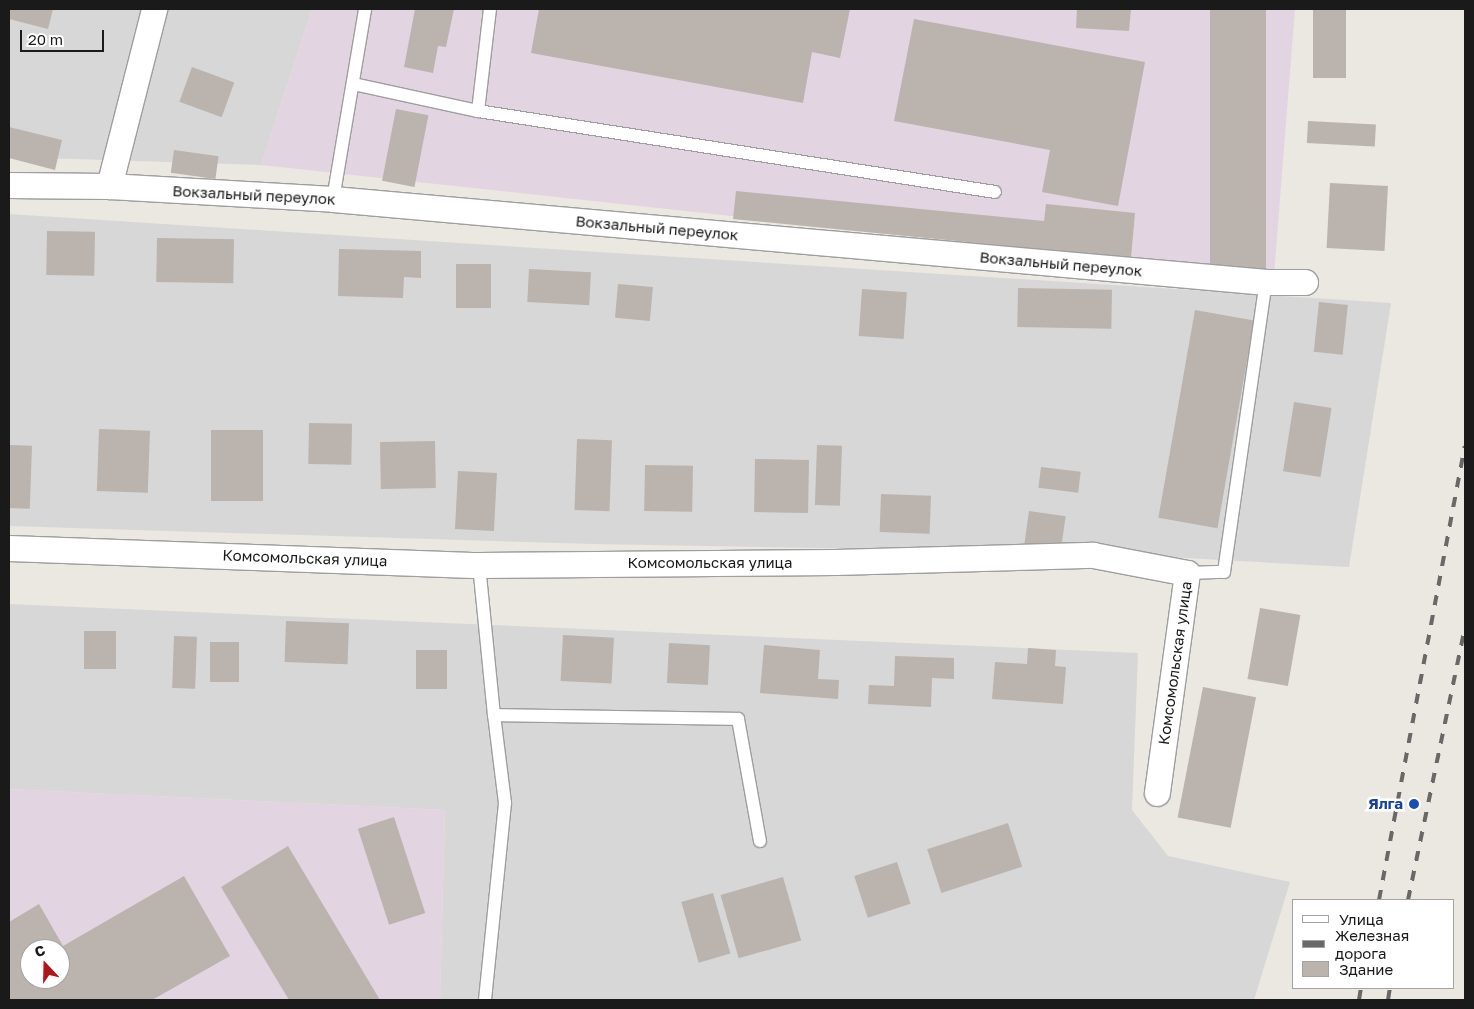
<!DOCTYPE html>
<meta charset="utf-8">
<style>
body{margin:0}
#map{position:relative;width:1474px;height:1009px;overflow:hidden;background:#ebe7e1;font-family:"Golos Text",sans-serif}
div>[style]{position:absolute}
.residential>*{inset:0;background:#d8d7d7}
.industrial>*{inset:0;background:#e3d4e1}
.building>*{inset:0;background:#bbb3ae;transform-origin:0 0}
.roads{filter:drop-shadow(1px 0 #9e9e9e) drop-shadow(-1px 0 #9e9e9e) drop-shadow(0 1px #9e9e9e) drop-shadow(0 -1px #9e9e9e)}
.service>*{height:12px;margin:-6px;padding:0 6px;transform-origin:6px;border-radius:6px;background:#fff}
.minor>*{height:25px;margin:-12.5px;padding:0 12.5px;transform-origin:12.5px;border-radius:12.5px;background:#fff}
.rail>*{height:4px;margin-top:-2px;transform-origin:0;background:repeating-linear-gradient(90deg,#686868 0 10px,transparent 0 20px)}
.dots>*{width:14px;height:14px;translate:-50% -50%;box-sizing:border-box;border:2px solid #fff;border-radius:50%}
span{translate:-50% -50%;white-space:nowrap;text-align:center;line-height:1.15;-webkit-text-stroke:5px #fff;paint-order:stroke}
.street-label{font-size:15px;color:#1a1a1a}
.transit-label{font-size:15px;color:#164399;font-weight:700}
.right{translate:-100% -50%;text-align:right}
.frame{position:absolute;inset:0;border:10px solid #1a1a1a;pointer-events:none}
.legend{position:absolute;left:1292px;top:899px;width:162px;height:90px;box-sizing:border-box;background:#fff;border:1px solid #a3a3a3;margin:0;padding:6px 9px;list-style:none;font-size:15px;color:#1a1a1a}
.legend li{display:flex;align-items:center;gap:10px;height:25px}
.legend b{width:25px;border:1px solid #a3a3a3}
.north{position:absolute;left:20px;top:939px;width:50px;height:50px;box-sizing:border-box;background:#fff;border:1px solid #a3a3a3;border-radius:50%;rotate:339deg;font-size:14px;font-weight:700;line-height:20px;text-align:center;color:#1a1a1a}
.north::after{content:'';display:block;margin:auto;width:18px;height:22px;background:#af1619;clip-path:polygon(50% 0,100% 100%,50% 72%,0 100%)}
.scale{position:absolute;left:20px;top:30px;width:84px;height:22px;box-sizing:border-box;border:2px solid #1a1a1a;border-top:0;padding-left:6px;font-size:15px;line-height:18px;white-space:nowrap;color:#1a1a1a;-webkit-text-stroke:4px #fff;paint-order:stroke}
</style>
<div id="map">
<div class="residential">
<div style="clip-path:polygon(9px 9px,312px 9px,261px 165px,9px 157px)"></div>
<div style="clip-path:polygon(9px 214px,1391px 303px,1349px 567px,1096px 553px,592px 544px,9px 526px)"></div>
<div style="clip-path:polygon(9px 604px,1138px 653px,1132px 810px,1168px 856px,1290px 882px,1254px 1000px,440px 1000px,445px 810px,9px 789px)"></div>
</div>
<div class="industrial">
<div style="clip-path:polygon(312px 9px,1295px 9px,1274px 275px,261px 165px)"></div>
<div style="clip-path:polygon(evenodd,9px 789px,445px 810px,440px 1000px,9px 1000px,9px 789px,30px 949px,60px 949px,60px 979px,30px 979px,30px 949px)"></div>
</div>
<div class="building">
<div style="clip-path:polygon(9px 9px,53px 9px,48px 29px,9px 19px)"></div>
<div style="clip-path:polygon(415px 9px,454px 9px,446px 47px,438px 46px,433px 73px,404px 67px)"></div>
<div style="clip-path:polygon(539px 9px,850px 9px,840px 58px,812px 52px,803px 103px,531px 53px)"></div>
<div style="clip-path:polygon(1077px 9px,1131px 9px,1129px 31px,1076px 28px)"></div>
<div style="left:1210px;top:9px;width:56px;height:260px"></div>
<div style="left:1313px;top:9px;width:33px;height:69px"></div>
<div style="clip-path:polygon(914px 19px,1145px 62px,1118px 206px,1042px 192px,1050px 150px,894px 121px)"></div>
<div style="left:192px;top:67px;width:45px;height:37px;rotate:20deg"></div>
<div style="left:396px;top:109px;width:33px;height:73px;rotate:11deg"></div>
<div style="left:1308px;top:121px;width:68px;height:22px;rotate:3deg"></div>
<div style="clip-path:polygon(9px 127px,62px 140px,55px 170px,9px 158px)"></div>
<div style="left:174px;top:150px;width:45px;height:23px;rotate:8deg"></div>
<div style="left:1330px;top:183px;width:58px;height:65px;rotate:3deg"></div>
<div style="clip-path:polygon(736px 191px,1044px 221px,1046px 204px,1135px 213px,1131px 258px,733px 219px)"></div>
<div style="left:47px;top:231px;width:48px;height:44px;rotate:1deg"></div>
<div style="left:157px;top:238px;width:77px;height:44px;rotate:1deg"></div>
<div style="clip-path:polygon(339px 249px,421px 251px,421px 278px,404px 277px,403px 298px,338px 296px)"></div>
<div style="left:456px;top:264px;width:35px;height:44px"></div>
<div style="left:529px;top:269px;width:62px;height:33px;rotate:3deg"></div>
<div style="left:618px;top:284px;width:35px;height:34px;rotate:5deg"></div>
<div style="left:1018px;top:288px;width:94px;height:39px;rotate:1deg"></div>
<div style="left:862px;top:289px;width:45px;height:47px;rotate:4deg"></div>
<div style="left:1319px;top:302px;width:29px;height:50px;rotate:6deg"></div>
<div style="left:1195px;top:310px;width:60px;height:211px;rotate:10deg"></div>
<div style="left:1294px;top:402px;width:38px;height:70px;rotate:9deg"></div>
<div style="left:309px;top:423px;width:43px;height:41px;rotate:1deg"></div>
<div style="left:99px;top:429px;width:51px;height:62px;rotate:2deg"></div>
<div style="left:211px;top:430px;width:52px;height:71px"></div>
<div style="left:577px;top:439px;width:35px;height:71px;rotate:2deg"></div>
<div style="left:435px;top:441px;width:47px;height:55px;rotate:89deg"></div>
<div style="left:9px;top:445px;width:23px;height:63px;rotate:2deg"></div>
<div style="left:817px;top:445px;width:25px;height:60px;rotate:2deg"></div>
<div style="left:755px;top:459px;width:54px;height:53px;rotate:1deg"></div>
<div style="left:645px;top:465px;width:48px;height:46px;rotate:1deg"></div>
<div style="left:1041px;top:467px;width:40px;height:21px;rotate:7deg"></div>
<div style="left:458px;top:471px;width:39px;height:58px;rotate:3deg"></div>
<div style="left:881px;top:494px;width:50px;height:38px;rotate:2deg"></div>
<div style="left:1029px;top:511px;width:37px;height:34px;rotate:8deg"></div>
<div style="left:1260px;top:608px;width:41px;height:72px;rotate:10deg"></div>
<div style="left:286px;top:621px;width:63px;height:41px;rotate:2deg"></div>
<div style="left:84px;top:631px;width:32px;height:38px"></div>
<div style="left:563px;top:635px;width:51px;height:46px;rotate:3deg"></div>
<div style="left:174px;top:636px;width:23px;height:52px;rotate:2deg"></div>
<div style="left:210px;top:642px;width:29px;height:40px"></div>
<div style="left:669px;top:643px;width:41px;height:40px;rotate:3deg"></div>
<div style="clip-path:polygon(764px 645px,820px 650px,818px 679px,839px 680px,838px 699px,760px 693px)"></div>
<div style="clip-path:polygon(1028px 648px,1056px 650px,1055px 666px,1066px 667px,1063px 704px,992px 699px,995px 662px,1027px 664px)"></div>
<div style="left:447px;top:650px;width:39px;height:31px;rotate:90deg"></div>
<div style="clip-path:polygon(895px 656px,954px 658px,954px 679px,932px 678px,931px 707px,868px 704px,869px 685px,894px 686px)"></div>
<div style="left:1203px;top:687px;width:54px;height:133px;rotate:11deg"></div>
<div style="left:394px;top:817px;width:101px;height:38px;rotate:72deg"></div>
<div style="left:1008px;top:823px;width:46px;height:85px;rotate:72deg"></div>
<div style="clip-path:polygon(288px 846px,380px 1000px,289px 1000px,221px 887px)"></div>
<div style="left:897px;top:862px;width:44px;height:45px;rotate:72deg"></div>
<div style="clip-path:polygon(evenodd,184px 876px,230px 956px,152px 1000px,9px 1000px,9px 922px,39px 904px,63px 946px,184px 876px,30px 949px,60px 949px,60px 979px,30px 979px,30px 949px)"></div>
<div style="left:783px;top:877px;width:66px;height:65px;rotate:74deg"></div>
<div style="left:713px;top:893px;width:63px;height:33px;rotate:74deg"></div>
</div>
<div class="roads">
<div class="service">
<div style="left:353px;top:84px;width:128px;rotate:12.2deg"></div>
<div style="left:478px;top:111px;width:523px;rotate:8.9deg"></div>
<div style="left:478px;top:111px;width:103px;rotate:-83.3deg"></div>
<div style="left:333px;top:199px;width:193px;rotate:-80.4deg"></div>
<div style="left:479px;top:565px;width:151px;rotate:84.3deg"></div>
<div style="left:494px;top:715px;width:244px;rotate:0.9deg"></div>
<div style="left:738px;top:719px;width:124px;rotate:79.8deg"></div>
<div style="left:1187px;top:573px;width:37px;rotate:-2deg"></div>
<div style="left:1224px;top:572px;width:293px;rotate:-81.8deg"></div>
<div style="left:485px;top:1000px;width:198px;rotate:-84.2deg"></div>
<div style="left:505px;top:803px;width:89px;rotate:-97.1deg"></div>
</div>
<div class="minor">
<div style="left:9px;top:185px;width:100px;rotate:0.6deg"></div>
<div style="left:109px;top:186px;width:224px;rotate:3.3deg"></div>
<div style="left:333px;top:199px;width:937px;rotate:5.08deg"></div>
<div style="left:1266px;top:282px;width:39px"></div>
<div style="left:109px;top:186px;width:183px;rotate:-75.7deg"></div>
<div style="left:9px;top:548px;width:470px;rotate:2.1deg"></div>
<div style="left:479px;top:565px;width:356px;rotate:-0.5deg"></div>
<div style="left:835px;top:562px;width:258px;rotate:-1.6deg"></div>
<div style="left:1093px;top:555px;width:96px;rotate:10.8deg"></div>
<div style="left:1187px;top:573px;width:222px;rotate:97.8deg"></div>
</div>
</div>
<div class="rail">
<div style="left:1379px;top:900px;width:462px;rotate:-79.3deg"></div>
<div style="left:1408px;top:900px;width:278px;rotate:-78.2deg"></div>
<div style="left:1359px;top:1000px;width:12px;rotate:-81deg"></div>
<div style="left:1388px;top:1000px;width:12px;rotate:-81deg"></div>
</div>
<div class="dots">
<div style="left:1414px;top:804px;background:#1a4fb4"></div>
</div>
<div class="street-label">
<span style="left:254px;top:195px;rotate:3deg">Вокзальный переулок</span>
<span style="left:657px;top:228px;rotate:5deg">Вокзальный переулок</span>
<span style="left:1061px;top:264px;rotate:5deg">Вокзальный переулок</span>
<span style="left:305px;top:558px;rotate:2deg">Комсомольская улица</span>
<span style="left:710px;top:563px">Комсомольская улица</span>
<span style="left:1175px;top:663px;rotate:-82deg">Комсомольская улица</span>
</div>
<div class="transit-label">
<span class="right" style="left:1403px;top:804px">Ялга</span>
</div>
<div class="frame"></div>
<ul class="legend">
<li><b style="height:6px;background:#fff"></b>Улица</li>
<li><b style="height:6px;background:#686868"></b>Железная дорога</li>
<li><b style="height:14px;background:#bbb3ae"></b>Здание</li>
</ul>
<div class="north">С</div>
<div class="scale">20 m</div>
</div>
